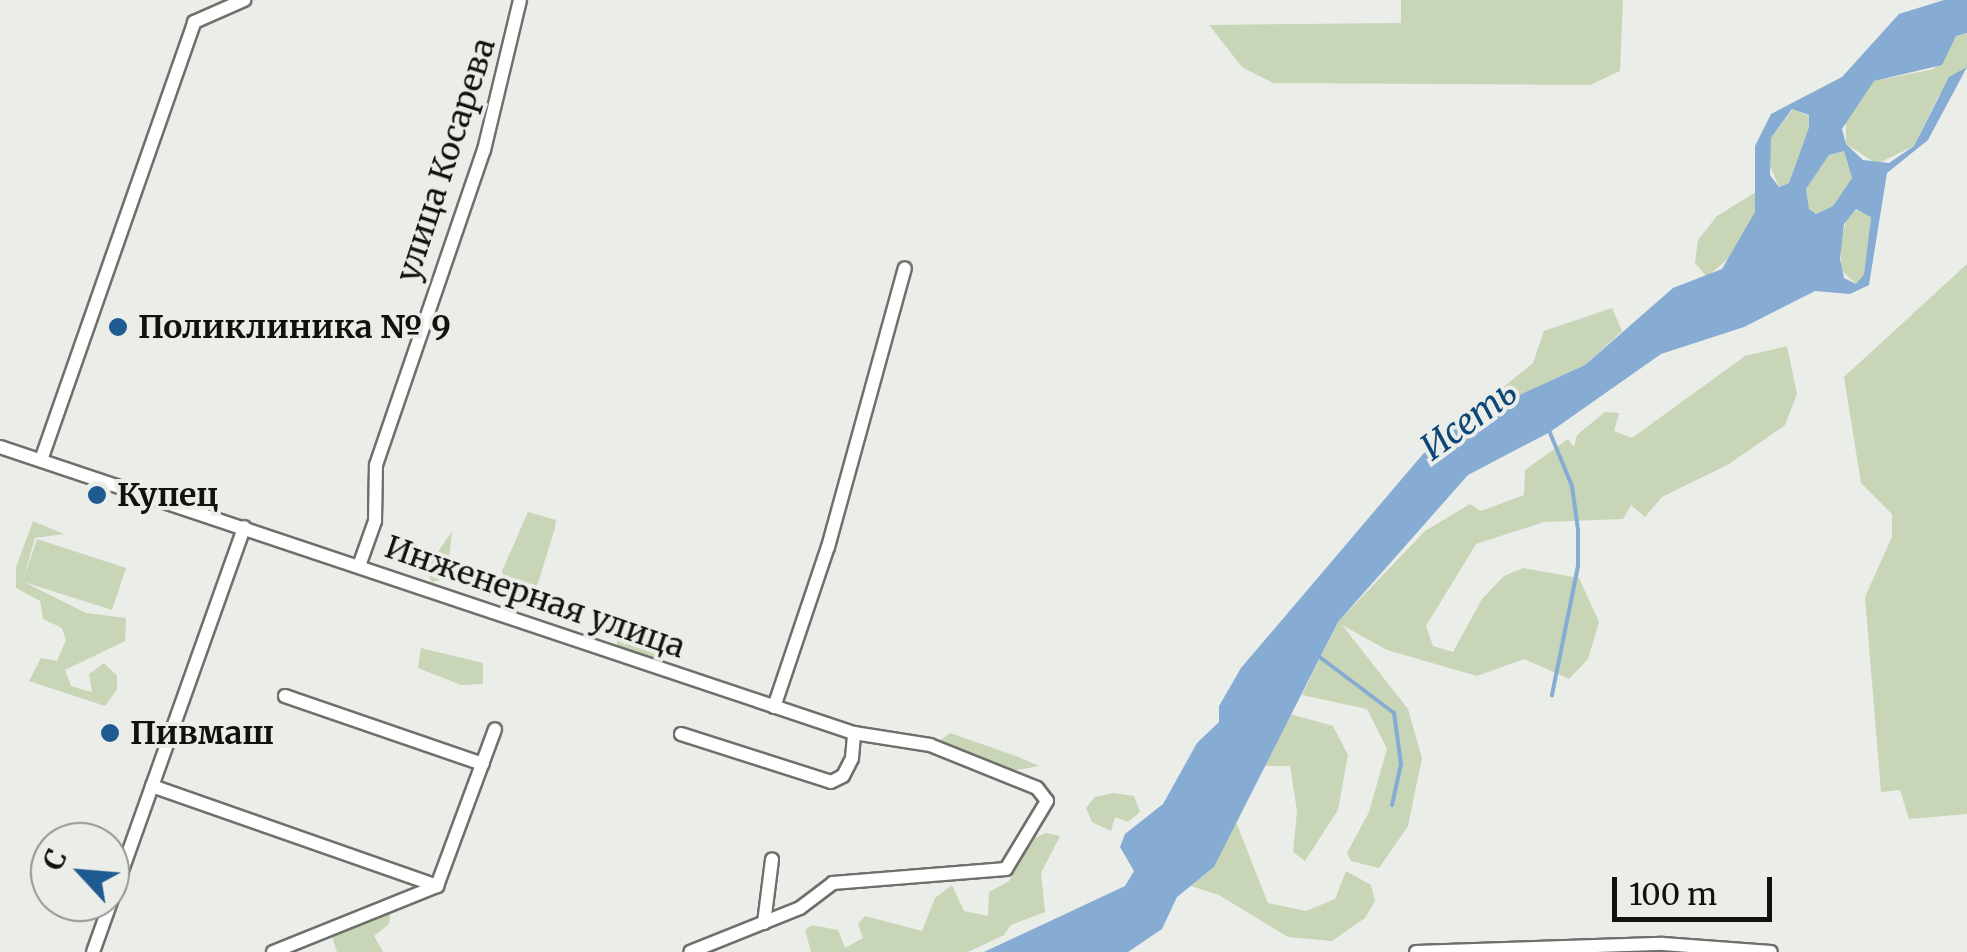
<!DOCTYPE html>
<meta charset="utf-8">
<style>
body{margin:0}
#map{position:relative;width:1967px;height:952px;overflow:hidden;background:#ebede9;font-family:Merriweather,serif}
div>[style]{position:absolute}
.green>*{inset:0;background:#c8d5b6}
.water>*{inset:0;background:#86acd3}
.stream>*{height:4px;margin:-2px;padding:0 2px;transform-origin:2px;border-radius:2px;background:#86acd3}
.roads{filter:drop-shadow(2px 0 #6e706b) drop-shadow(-2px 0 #6e706b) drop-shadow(0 2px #6e706b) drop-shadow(0 -2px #6e706b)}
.minor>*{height:12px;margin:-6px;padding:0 6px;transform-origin:6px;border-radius:6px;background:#fff}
.dots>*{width:28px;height:28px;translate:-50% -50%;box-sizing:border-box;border:5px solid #ebede9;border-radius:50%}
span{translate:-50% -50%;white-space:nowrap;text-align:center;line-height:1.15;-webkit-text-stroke:8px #ebede9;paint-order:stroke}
.street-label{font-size:32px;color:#111110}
.poi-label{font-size:32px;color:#111110;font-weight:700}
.left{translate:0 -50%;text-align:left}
.water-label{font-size:35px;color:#0d4778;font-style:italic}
.north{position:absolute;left:30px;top:822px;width:100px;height:100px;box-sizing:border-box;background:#ebede9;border:2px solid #949592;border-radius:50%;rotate:296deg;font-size:28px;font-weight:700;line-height:40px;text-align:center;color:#111110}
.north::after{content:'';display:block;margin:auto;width:35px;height:45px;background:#1f5b91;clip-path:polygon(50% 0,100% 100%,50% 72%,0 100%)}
.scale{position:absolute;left:1612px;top:877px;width:160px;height:45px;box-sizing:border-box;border:5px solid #111110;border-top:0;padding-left:12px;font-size:30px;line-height:35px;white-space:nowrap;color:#111110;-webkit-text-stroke:8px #ebede9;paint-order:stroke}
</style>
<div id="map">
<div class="green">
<div style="clip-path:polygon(1401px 0,1623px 0,1620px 71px,1590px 85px,1273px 83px,1242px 67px,1209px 25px,1401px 23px)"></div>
<div style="clip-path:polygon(1967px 33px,1967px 67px,1939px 95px,1914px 146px,1877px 164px,1846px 144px,1846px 117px,1874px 81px,1934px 69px,1956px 36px)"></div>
<div style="clip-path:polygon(1793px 109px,1809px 116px,1809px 127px,1789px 183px,1779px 187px,1768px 161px,1771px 138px)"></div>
<div style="clip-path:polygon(1844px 151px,1852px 178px,1833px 206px,1816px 214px,1809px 210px,1806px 189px,1829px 155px)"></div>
<div style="clip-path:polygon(1756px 192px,1755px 212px,1737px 251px,1707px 277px,1695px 263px,1698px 240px,1717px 216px)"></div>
<div style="clip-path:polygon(1862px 208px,1871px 217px,1864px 274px,1856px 284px,1841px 270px,1841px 240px,1848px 214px)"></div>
<div style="clip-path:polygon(1967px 264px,1967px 814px,1909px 819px,1900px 790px,1881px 792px,1865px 597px,1892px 537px,1892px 514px,1861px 483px,1844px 377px)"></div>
<div style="clip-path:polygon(1612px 308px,1622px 331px,1585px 365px,1460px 422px,1533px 363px,1544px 331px)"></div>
<div style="clip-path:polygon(1787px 346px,1797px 394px,1785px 425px,1729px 464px,1662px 497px,1645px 517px,1631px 505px,1623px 519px,1544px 522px,1476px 544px,1426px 626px,1433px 646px,1453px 652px,1482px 599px,1504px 576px,1523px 568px,1579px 578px,1599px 622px,1588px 659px,1569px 679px,1524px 659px,1477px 676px,1387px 650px,1342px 625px,1408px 709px,1422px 758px,1408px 826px,1379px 868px,1351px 861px,1347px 853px,1369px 812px,1387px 749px,1367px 709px,1302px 695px,1338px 622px,1425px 531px,1470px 504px,1481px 511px,1524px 495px,1525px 470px,1568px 439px,1574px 447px,1577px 435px,1605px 412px,1619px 413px,1614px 431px,1632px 438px,1745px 356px)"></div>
<div style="clip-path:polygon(528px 512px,556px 520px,555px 528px,537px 586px,521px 598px,509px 594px,502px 571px)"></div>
<div style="clip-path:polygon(33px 521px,64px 534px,35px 538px,23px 580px,37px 539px,126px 568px,112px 610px,24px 582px,86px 613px,126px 618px,125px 641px,65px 670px,71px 686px,92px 692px,89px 674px,104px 663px,117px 676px,117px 689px,105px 706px,29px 681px,41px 658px,57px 661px,66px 640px,62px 628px,43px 619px,40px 601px,16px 588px,16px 567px)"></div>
<div style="clip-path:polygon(452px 531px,447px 578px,432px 582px,425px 571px)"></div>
<div style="clip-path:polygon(617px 636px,651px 647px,661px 642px,671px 649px,661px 661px,617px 647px)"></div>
<div style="clip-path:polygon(421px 648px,483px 663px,483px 684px,461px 685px,418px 668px)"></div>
<div style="clip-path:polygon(1290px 714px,1333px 726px,1348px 755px,1338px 810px,1305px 861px,1293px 852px,1297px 811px,1290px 766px,1263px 766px)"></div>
<div style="clip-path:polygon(950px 733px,1016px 756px,1039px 766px,1012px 771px,951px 748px,941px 740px)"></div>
<div style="clip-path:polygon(1114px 793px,1134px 796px,1140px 812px,1128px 822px,1115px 817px,1111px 831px,1092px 822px,1086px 808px,1095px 797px)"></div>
<div style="clip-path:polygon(1236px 822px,1268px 903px,1306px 911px,1335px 899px,1346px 871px,1371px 885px,1375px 901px,1365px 918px,1332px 941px,1288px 937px,1219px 895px,1191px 886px,1214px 867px)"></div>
<div style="clip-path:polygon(1046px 833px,1060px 836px,1041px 873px,1045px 912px,1011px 925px,1004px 935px,968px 952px,811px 952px,805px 930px,812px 925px,838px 930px,845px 948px,863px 938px,858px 924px,865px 916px,922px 931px,935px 898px,952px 885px,964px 911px,988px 916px,989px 892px,1009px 881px,1035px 838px)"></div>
<div style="clip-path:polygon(391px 909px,389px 924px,374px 936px,383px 952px,337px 952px,332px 936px)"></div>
</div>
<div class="water">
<div style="clip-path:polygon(evenodd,1944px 0,1967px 0,1967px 33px,1956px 36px,1942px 65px,1874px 81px,1842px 129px,1846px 144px,1863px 160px,1889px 163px,1914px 146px,1949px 77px,1967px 67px,1928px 140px,1887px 173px,1869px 285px,1850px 294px,1815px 291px,1744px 327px,1661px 354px,1550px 432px,1468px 475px,1338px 622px,1214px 867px,1177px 897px,1162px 929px,1128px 952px,984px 952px,1125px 886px,1134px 871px,1120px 847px,1125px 834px,1163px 804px,1197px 743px,1219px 722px,1219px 706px,1241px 668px,1423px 454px,1460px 422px,1585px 365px,1673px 288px,1722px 269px,1755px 212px,1755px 146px,1771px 114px,1842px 77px,1899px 14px,1944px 0,1792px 109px,1809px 115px,1809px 127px,1789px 183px,1779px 187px,1770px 175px,1771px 138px,1792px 109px,1944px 0,1844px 151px,1852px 178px,1833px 206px,1816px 214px,1809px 209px,1806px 189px,1829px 155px,1844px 151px,1944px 0,1856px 209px,1871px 217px,1864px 274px,1856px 284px,1844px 278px,1840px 259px,1844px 224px,1856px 209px)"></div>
</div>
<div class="stream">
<div style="left:1548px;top:428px;width:63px;rotate:67.5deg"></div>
<div style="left:1572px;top:486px;width:44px;rotate:82.2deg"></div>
<div style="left:1578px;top:530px;width:36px;rotate:90deg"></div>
<div style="left:1578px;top:566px;width:132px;rotate:101.4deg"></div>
<div style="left:1317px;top:655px;width:96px;rotate:37deg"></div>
<div style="left:1394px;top:713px;width:51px;rotate:82.2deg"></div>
<div style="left:1401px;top:764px;width:42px;rotate:102.4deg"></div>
</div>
<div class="roads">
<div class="minor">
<div style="left:0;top:447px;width:901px;rotate:18.52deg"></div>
<div style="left:854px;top:733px;width:77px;rotate:9deg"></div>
<div style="left:930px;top:745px;width:115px;rotate:21.9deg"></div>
<div style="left:1037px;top:788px;width:16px;rotate:52deg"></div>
<div style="left:1047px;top:801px;width:79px;rotate:121.1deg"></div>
<div style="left:1006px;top:869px;width:174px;rotate:175.4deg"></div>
<div style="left:833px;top:883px;width:41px;rotate:142.9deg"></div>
<div style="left:800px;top:908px;width:118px;rotate:158.2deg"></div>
<div style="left:41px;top:460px;width:464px;rotate:-70.7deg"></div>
<div style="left:194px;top:22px;width:55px;rotate:-23.7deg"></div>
<div style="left:359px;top:566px;width:48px;rotate:-70.4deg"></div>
<div style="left:375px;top:521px;width:56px;rotate:-89deg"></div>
<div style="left:376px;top:465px;width:333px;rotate:-71.1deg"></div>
<div style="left:484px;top:150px;width:154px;rotate:-76.5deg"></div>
<div style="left:285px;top:696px;width:209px;rotate:19deg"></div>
<div style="left:774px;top:707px;width:169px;rotate:-71.4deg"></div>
<div style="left:828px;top:547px;width:289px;rotate:-74.6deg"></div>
<div style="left:681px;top:734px;width:157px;rotate:17.7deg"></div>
<div style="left:831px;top:782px;width:13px;rotate:-27deg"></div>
<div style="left:843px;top:776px;width:20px;rotate:-63deg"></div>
<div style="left:852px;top:758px;width:25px;rotate:-85deg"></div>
<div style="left:152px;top:786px;width:302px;rotate:19.3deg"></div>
<div style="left:437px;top:886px;width:167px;rotate:-69.7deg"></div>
<div style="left:764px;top:923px;width:64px;rotate:-82.8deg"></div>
<div style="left:93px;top:952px;width:451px;rotate:-70.4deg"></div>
<div style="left:273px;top:952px;width:177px;rotate:-21.9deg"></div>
<div style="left:1416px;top:952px;width:247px;rotate:-1.9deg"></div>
<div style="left:1663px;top:944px;width:108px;rotate:4.2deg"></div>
</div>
</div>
<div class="dots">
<div style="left:118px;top:327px;background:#1f5b91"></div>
<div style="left:97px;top:495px;background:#1f5b91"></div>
<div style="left:110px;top:733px;background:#1f5b91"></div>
</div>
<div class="street-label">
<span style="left:446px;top:160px;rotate:-72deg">улица Косарева</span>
<span style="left:535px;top:597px;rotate:19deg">Инженерная улица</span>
</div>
<div class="poi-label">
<span class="left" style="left:138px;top:327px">Поликлиника № 9</span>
<span class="left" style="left:117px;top:495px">Купец</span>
<span class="left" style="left:130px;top:733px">Пивмаш</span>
</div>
<div class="water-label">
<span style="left:1469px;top:420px;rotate:-36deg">Исеть</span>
</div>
<div class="north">С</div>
<div class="scale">100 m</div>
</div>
